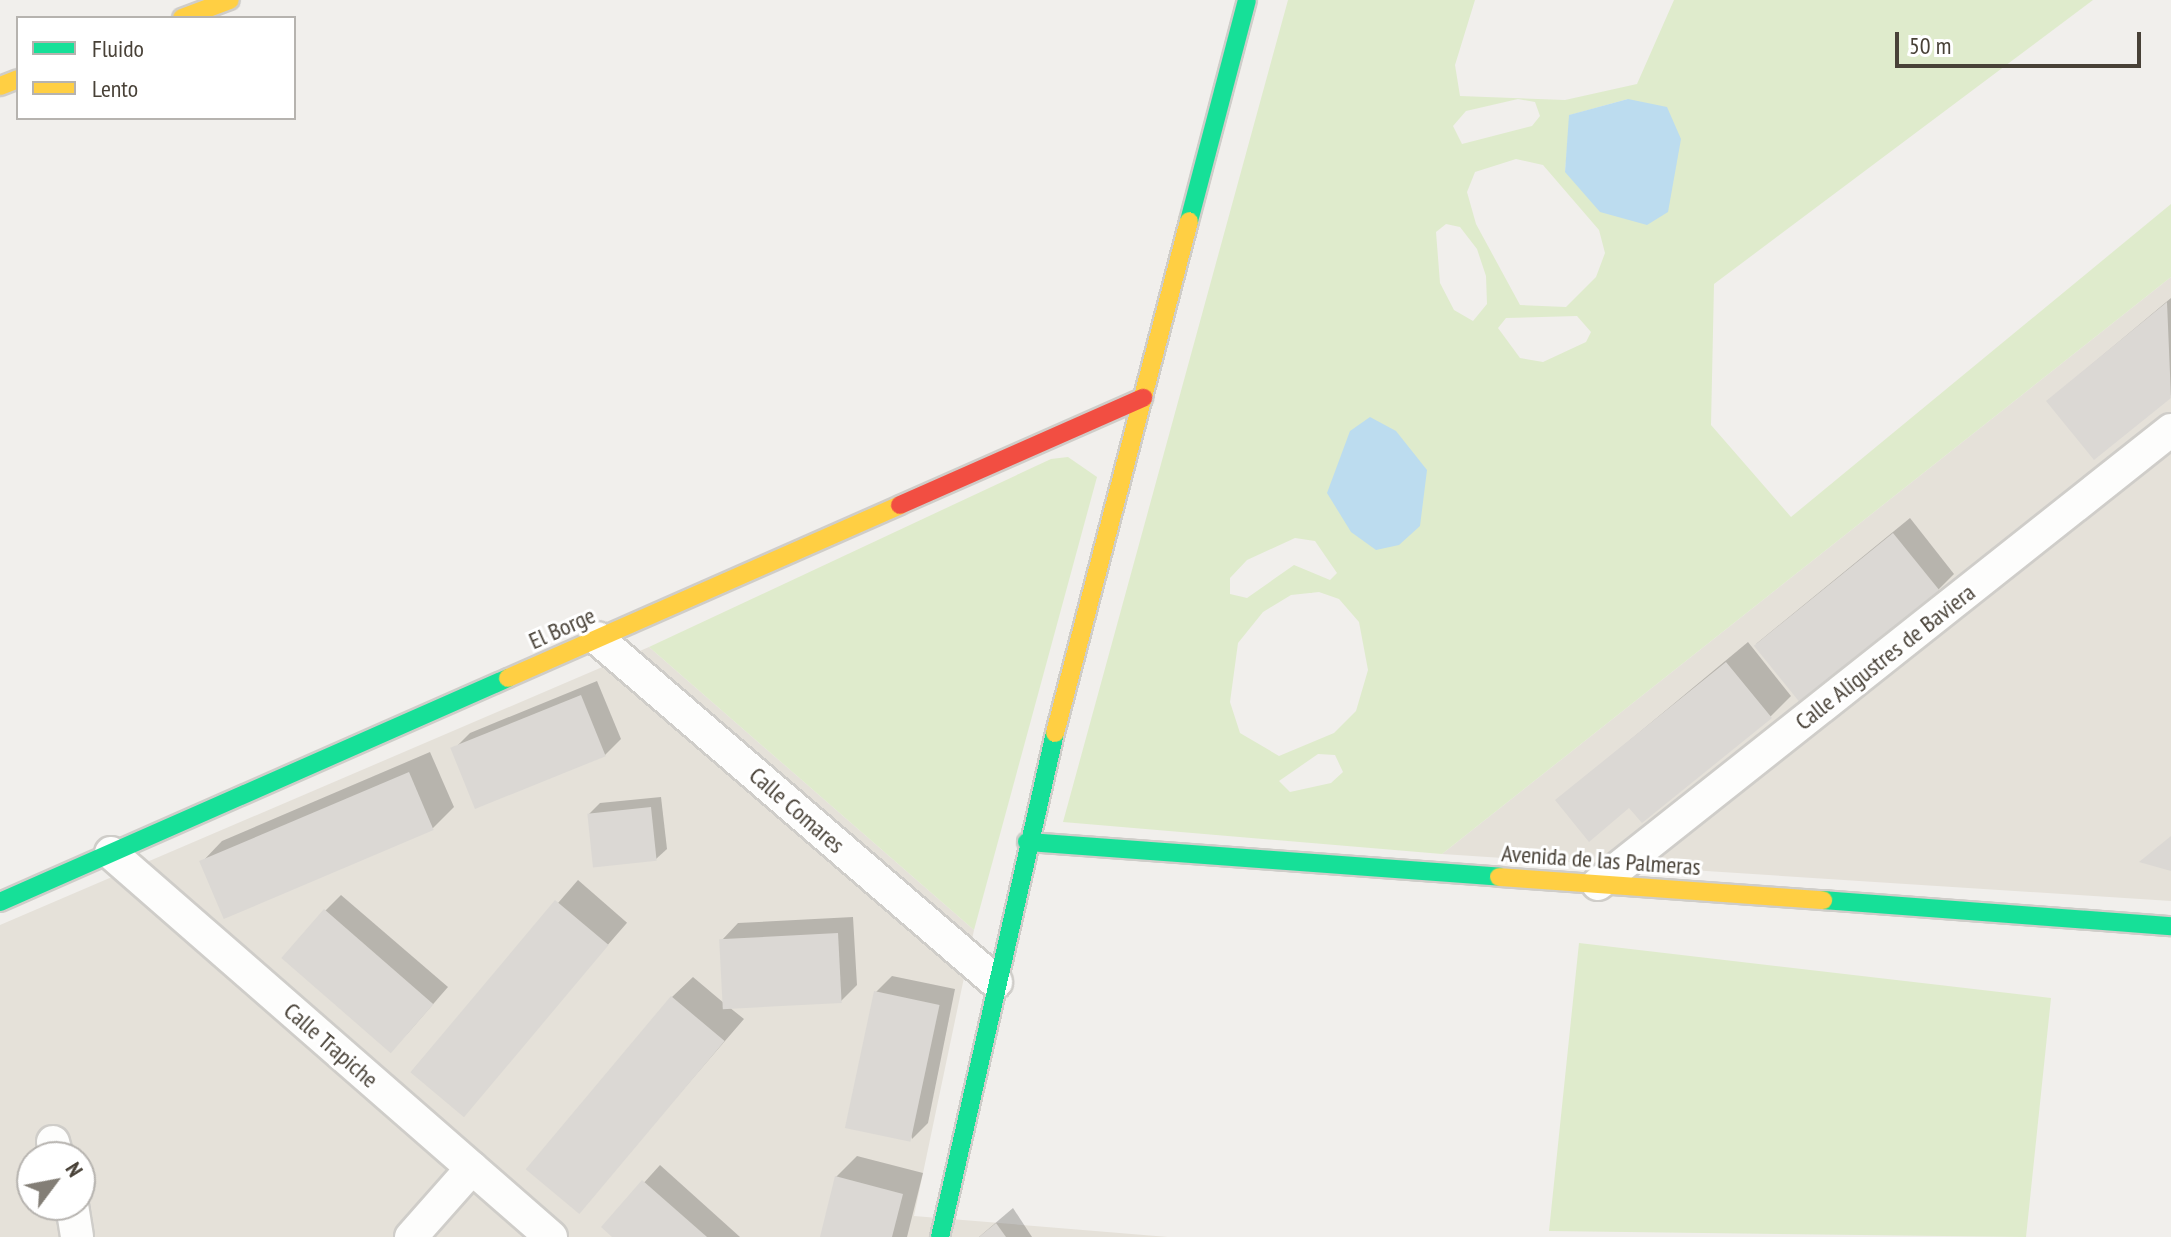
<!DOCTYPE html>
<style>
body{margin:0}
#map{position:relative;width:2171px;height:1237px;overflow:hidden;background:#f1efec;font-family:"PT Sans Narrow",sans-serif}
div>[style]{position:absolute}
.residential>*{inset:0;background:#e5e1d9}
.green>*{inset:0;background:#dfebcc}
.water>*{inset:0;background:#bcdcef}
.shadow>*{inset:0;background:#0003;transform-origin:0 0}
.building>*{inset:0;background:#dbd8d4;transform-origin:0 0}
.roads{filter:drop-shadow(2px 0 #cfcdc9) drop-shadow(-2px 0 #cfcdc9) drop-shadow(0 2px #cfcdc9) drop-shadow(0 -2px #cfcdc9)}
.street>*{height:32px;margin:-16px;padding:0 16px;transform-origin:16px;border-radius:16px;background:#fdfdfc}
.fast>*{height:18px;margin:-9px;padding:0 9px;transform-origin:9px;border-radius:9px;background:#16e098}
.slow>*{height:18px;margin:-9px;padding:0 9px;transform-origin:9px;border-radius:9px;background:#ffcf43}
.jam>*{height:18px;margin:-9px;padding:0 9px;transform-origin:9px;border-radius:9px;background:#f24e42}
span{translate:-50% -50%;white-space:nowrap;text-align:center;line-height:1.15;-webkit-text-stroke:6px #fff;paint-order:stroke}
.street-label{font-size:24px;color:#484137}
.legend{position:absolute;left:16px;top:16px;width:280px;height:104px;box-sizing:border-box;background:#fff;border:2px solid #b6b3af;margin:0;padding:10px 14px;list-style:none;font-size:24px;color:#484137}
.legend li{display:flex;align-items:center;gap:16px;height:40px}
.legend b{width:40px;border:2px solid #b6b3af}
.north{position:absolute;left:16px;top:1141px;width:80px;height:80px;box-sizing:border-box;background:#fff;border:2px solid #b6b3af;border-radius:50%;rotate:58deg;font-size:22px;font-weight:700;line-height:32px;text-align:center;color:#484137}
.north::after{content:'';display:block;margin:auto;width:28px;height:36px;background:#837e76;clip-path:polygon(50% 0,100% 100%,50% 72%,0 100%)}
.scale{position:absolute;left:1895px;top:32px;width:246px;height:36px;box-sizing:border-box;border:4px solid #484137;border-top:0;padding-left:10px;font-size:24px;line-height:28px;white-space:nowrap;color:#484137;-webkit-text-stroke:6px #fff;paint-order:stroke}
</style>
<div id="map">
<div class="residential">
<div style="clip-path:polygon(2171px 277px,2171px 901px,1442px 854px)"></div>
<div style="clip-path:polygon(evenodd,649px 647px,974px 930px,914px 1216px,1168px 1237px,0 1237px,0 925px,649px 647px,32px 1157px,80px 1157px,80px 1205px,32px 1205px,32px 1157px)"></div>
</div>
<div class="green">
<div style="clip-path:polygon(evenodd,1288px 0,1475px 0,1455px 65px,1460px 96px,1565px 100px,1637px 84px,1674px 0,2093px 0,1714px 284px,1711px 425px,1791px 517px,2171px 204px,2171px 277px,1442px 854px,1063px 822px,1288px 0,1518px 99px,1535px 102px,1540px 116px,1532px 126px,1462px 144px,1453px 126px,1466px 111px,1518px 99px,1288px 0,1628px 99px,1565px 172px,1570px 115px,1628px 99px,1288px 0,1516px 159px,1543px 165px,1599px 230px,1605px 253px,1596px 277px,1566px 307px,1520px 305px,1476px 224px,1467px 192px,1475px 172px,1516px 159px,1288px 0,1446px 224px,1460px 227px,1477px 249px,1486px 276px,1487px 304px,1473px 321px,1454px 310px,1440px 283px,1436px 232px,1446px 224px,1288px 0,1577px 316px,1591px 332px,1586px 342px,1543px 362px,1520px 358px,1498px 328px,1506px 318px,1577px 316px,1288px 0,1295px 538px,1315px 541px,1337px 573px,1330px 580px,1294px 565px,1247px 598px,1230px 594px,1230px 578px,1247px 560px,1295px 538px,1288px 0,1319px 592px,1339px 599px,1359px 622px,1368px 670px,1356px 711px,1334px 733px,1279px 756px,1240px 733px,1230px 702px,1238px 643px,1263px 612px,1291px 595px,1319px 592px,1288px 0,1318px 754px,1335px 755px,1343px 772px,1331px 783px,1290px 792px,1279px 781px,1318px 754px)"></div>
<div style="clip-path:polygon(1068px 457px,1097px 477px,974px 930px,649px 647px,1051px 459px)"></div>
<div style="clip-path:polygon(1579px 943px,2051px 998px,2026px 1237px,1549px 1231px)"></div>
</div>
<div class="water">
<div style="clip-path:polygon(1628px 99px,1667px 107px,1681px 139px,1668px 212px,1647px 225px,1600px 212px,1565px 172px,1569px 115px)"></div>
<div style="clip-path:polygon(1370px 417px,1396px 431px,1427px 470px,1420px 526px,1399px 545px,1376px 550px,1351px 532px,1327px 493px,1350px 431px)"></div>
</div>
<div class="shadow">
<div style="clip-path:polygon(2171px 298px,2171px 395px,2095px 457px,2048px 401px)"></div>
<div style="clip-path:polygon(1910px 518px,1954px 574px,1938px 590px,1756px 644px)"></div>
<div style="clip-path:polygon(1748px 642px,1791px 696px,1770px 717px,1630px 805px,1558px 800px)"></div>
<div style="clip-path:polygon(597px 681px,621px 739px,605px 755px,454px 749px,470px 733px)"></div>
<div style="clip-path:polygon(430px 752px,454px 807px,433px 828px,202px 862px,222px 841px)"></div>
<div style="clip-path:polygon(661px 797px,667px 849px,656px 859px,589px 814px,600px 803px)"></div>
<div style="left:578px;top:880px;width:65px;height:253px;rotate:41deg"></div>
<div style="clip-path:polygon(341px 895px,448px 987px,407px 1034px,325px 911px)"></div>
<div style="clip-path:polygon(853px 917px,857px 985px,841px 1001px,729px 1007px,744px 1019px,597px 1189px,672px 997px,693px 977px,725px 1004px,722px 940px,738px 923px)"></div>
<div style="clip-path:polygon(892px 976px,955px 989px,928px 1123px,912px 1139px,876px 992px)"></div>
<div style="clip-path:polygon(857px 1156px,923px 1173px,907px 1237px,822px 1237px,836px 1177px)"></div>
<div style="clip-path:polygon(660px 1165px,740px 1237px,615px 1237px,604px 1227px)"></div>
<div style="clip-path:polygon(1013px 1208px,1032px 1237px,979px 1237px,986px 1231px)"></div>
</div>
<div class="building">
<div style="clip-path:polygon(2167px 302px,2171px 398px,2094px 460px,2046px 401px)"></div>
<div style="left:1893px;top:533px;width:75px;height:179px;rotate:51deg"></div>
<div style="clip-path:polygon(1726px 662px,1772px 718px,1642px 823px,1629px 808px,1589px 842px,1555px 800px)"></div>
<div style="left:581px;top:695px;width:66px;height:141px;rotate:68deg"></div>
<div style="left:409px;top:772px;width:63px;height:228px;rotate:67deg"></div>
<div style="left:651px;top:807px;width:54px;height:64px;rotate:84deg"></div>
<div style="clip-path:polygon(2171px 836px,2171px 871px,2139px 862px)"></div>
<div style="left:555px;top:900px;width:70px;height:225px;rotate:40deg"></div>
<div style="left:324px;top:909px;width:145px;height:65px;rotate:41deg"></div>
<div style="left:838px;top:933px;width:70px;height:119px;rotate:87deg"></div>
<div style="left:874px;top:991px;width:67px;height:140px;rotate:12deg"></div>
<div style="left:671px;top:996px;width:70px;height:226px;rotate:40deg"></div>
<div style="clip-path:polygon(835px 1176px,903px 1194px,892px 1237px,820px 1237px)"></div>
<div style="clip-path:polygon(642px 1180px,707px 1237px,612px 1237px,601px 1227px)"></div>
<div style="clip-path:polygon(996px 1223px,1006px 1237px,979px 1237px)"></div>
</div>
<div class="roads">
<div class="street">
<div style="left:597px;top:638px;width:527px;rotate:40.77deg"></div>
<div style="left:111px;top:853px;width:584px;rotate:41.11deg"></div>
<div style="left:1598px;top:884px;width:731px;rotate:-38.39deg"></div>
<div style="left:53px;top:1142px;width:16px;rotate:75deg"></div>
<div style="left:72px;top:1205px;width:32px;rotate:81deg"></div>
<div style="left:411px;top:1237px;width:92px;rotate:-48.5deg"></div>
</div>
<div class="fast">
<div style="left:1189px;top:221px;width:228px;rotate:-75.3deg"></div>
<div style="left:1027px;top:842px;width:473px;rotate:4.2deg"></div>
<div style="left:1823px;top:900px;width:349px;rotate:4.3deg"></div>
<div style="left:0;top:902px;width:555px;rotate:-23.79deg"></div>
<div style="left:940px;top:1237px;width:517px;rotate:-77.15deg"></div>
</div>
<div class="slow">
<div style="left:182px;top:18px;width:51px;rotate:-20.6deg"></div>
<div style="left:0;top:86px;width:19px;rotate:-21deg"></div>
<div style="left:508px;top:678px;width:428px;rotate:-23.8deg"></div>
<div style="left:1055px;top:733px;width:529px;rotate:-75.33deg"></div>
<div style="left:1499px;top:877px;width:325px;rotate:4.1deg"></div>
</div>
<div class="jam">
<div style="left:900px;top:505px;width:266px;rotate:-23.8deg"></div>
</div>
</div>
<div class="street-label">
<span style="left:562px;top:628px;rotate:-24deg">El Borge</span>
<span style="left:1885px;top:657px;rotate:-38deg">Calle Aligustres de Baviera</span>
<span style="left:797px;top:810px;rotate:41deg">Calle Comares</span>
<span style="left:1601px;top:860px;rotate:4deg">Avenida de las Palmeras</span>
<span style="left:331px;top:1045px;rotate:41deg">Calle Trapiche</span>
</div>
<ul class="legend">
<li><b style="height:10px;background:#16e098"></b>Fluido</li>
<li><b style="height:10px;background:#ffcf43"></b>Lento</li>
</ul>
<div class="north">N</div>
<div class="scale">50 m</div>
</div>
